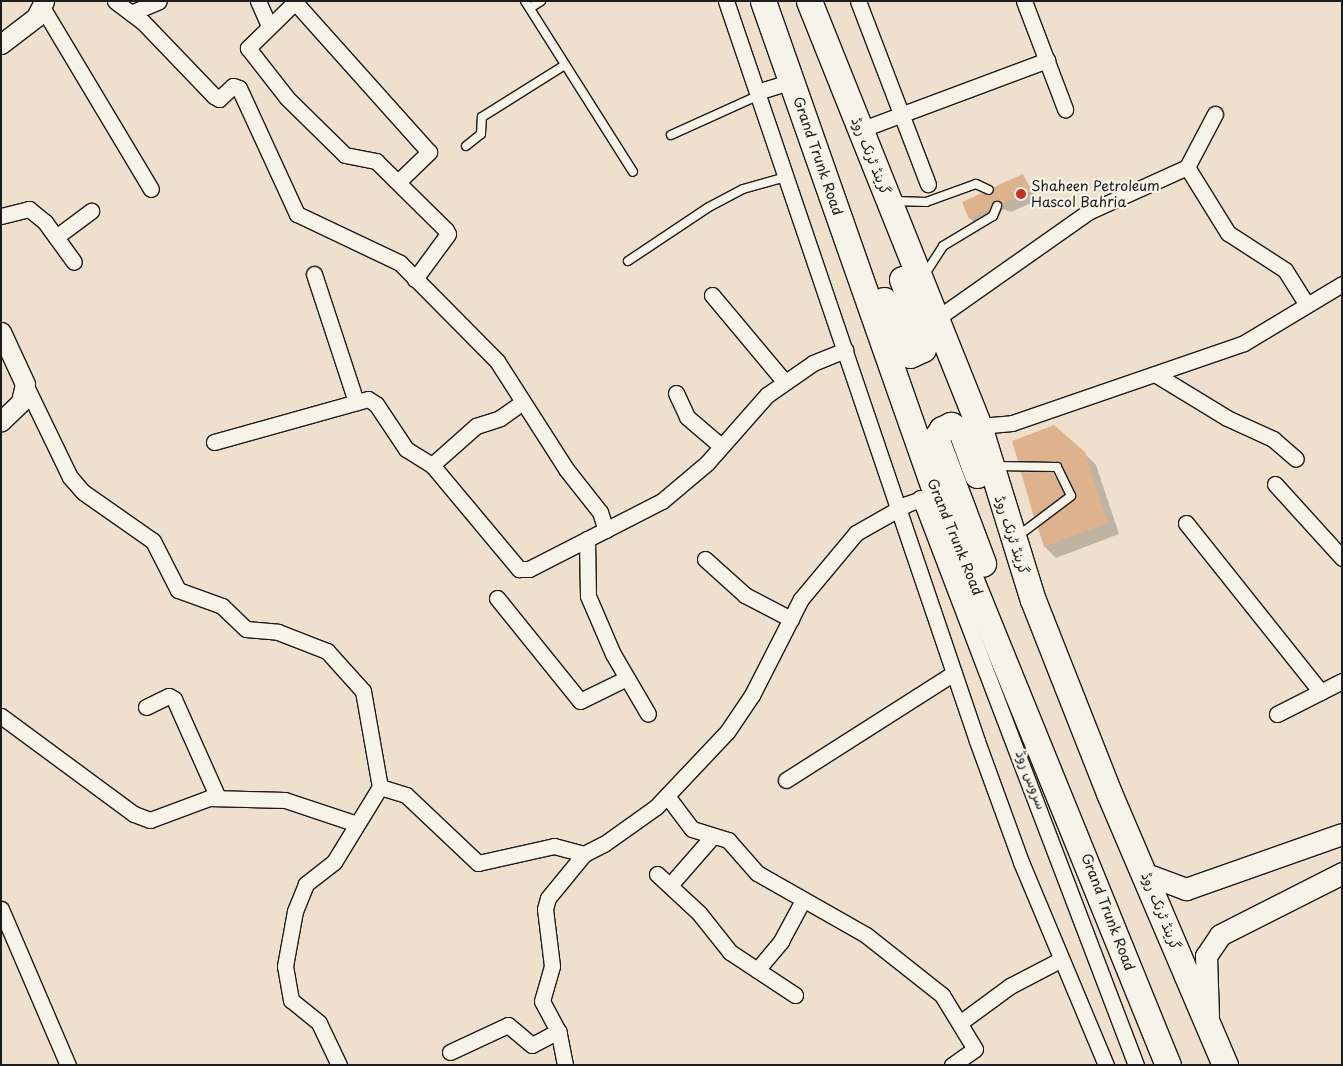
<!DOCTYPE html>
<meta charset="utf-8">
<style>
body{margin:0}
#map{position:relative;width:1343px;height:1066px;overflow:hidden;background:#efe0cd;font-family:"Playpen Sans","Playpen Sans Arabic",sans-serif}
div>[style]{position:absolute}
.shadow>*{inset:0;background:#0003}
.building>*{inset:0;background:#ddb28d}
.roads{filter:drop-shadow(1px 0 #1c1c1c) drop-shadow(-1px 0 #1c1c1c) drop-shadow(0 1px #1c1c1c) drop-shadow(0 -1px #1c1c1c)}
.service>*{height:8px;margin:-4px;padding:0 4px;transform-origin:4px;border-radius:4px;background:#f7f3e8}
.minor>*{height:15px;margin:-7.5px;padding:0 7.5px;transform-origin:7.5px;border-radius:7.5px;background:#f7f3e8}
.tertiary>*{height:19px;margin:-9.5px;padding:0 9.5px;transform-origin:9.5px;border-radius:9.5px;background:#f7f3e8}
.secondary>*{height:21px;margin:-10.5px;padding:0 10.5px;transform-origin:10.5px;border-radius:10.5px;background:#f7f3e8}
.trunk>*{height:25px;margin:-12.5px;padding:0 12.5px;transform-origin:12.5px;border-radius:12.5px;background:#f7f3e8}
.dots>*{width:14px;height:14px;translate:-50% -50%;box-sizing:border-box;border:2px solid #f7f3e8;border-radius:50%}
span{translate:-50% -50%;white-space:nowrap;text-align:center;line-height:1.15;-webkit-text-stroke:4.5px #f7f3e8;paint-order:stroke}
.street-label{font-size:14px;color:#1c1c1c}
.poi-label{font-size:14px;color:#1c1c1c}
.left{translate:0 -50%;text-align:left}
.frame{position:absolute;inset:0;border:2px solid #1c1c1c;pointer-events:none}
</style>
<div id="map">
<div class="shadow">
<div style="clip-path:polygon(1023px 176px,1038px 200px,1011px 212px,1003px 209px,998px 218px,979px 227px,970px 218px)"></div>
<div style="clip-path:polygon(evenodd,1084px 453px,1096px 465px,1119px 534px,1056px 558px,1045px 547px,1039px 529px,1044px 525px,1035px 516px,1023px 473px,1032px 473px,1019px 460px,1084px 453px,1052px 473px,1067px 473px,1078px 494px,1073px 503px,1052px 473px)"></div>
</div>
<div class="building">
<div style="clip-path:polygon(1023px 174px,1031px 191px,1002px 204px,994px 201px,990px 210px,969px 219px,962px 202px,982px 193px,992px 195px,994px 187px)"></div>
<div style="clip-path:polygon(1054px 425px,1085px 452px,1108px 523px,1044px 547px,1038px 528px,1074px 500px,1076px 494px,1060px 463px,1018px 461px,1012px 441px)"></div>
<div style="clip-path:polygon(1021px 472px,1053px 473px,1064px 494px,1034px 517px)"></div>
</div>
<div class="roads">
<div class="service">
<div style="left:525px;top:1px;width:202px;rotate:57.7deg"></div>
<div style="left:530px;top:8px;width:13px;rotate:-32deg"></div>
<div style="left:671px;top:135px;width:97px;rotate:-24.4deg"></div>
<div style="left:466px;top:146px;width:19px;rotate:-39deg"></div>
<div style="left:481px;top:134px;width:17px;rotate:-87deg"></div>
<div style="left:482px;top:117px;width:98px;rotate:-32.1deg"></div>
<div style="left:896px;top:201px;width:30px;rotate:2deg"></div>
<div style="left:926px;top:202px;width:53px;rotate:-19.8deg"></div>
<div style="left:976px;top:184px;width:14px;rotate:25deg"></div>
<div style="left:628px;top:261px;width:97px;rotate:-33.7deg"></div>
<div style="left:709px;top:207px;width:38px;rotate:-28deg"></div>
<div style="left:743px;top:189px;width:45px;rotate:-15.6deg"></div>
<div style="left:925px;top:274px;width:33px;rotate:-57deg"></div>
<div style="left:943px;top:246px;width:58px;rotate:-31deg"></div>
<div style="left:993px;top:216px;width:11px;rotate:-68deg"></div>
<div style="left:996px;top:466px;width:61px;rotate:0.9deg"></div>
<div style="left:1057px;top:467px;width:32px;rotate:64deg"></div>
<div style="left:1071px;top:496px;width:66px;rotate:143deg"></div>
</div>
<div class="minor">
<div style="left:115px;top:1px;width:34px;rotate:37deg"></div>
<div style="left:142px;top:21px;width:104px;rotate:46.2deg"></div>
<div style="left:214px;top:96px;width:6px;rotate:31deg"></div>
<div style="left:219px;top:99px;width:19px;rotate:-43deg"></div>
<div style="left:233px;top:86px;width:6px;rotate:18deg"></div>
<div style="left:239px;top:88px;width:139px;rotate:65.3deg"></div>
<div style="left:297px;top:214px;width:114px;rotate:25.4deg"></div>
<div style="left:400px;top:263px;width:138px;rotate:45.3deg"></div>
<div style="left:497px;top:361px;width:128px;rotate:57.4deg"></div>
<div style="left:566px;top:469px;width:55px;rotate:51.7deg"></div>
<div style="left:600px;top:512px;width:19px;rotate:72deg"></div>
<div style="left:258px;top:1px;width:27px;rotate:66deg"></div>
<div style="left:726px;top:1px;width:781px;rotate:71.26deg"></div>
<div style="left:977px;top:741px;width:129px;rotate:70deg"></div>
<div style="left:1021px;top:862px;width:220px;rotate:67.3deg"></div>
<div style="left:858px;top:1px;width:196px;rotate:69.1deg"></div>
<div style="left:1024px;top:1px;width:116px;rotate:69.2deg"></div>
<div style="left:42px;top:7px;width:212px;rotate:59.1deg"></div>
<div style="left:131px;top:13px;width:30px;rotate:-23deg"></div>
<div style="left:760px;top:91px;width:34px;rotate:-17deg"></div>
<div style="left:860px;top:130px;width:200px;rotate:-20.5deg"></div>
<div style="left:1187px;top:167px;width:60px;rotate:-62.2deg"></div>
<div style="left:399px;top:181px;width:42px;rotate:-44deg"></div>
<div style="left:429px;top:152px;width:201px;rotate:-131.8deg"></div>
<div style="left:295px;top:2px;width:66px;rotate:135.6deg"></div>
<div style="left:248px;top:48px;width:63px;rotate:52deg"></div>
<div style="left:287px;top:98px;width:81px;rotate:44.5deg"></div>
<div style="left:345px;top:155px;width:32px;rotate:11deg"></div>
<div style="left:376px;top:161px;width:98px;rotate:44.6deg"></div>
<div style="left:446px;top:230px;width:4px;rotate:63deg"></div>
<div style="left:448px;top:234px;width:56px;rotate:126.3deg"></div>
<div style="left:1px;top:216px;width:29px;rotate:-14deg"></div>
<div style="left:29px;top:209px;width:21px;rotate:39deg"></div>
<div style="left:45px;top:222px;width:49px;rotate:54.1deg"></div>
<div style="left:56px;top:237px;width:44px;rotate:-36.6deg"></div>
<div style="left:314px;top:274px;width:135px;rotate:71.8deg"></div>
<div style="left:712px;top:295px;width:112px;rotate:50.1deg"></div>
<div style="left:936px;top:319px;width:186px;rotate:-35.1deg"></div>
<div style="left:1088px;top:212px;width:109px;rotate:-24.4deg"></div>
<div style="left:1187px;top:167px;width:78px;rotate:58.2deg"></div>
<div style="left:1228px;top:233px;width:68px;rotate:33deg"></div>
<div style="left:1285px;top:270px;width:41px;rotate:57.8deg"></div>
<div style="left:1155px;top:374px;width:84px;rotate:31.4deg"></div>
<div style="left:1227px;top:418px;width:51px;rotate:24.5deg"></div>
<div style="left:1273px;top:439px;width:30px;rotate:41deg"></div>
<div style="left:25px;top:384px;width:103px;rotate:64.2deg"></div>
<div style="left:70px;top:477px;width:20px;rotate:49deg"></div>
<div style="left:83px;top:492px;width:85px;rotate:35deg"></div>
<div style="left:153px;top:541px;width:55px;rotate:63deg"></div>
<div style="left:178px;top:590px;width:47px;rotate:20deg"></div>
<div style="left:222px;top:606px;width:33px;rotate:44deg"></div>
<div style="left:246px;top:629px;width:32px;rotate:5deg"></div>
<div style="left:278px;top:632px;width:53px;rotate:21.2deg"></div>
<div style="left:327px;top:651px;width:54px;rotate:48deg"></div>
<div style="left:363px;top:691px;width:97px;rotate:80deg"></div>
<div style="left:380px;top:787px;width:88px;rotate:121.5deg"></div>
<div style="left:334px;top:862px;width:36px;rotate:142deg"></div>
<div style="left:306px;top:884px;width:29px;rotate:112deg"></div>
<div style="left:295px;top:911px;width:56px;rotate:100.3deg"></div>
<div style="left:285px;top:966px;width:35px;rotate:80deg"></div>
<div style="left:291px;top:1000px;width:36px;rotate:39deg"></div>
<div style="left:319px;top:1023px;width:47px;rotate:64.5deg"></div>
<div style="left:676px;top:393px;width:26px;rotate:65deg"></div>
<div style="left:687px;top:417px;width:45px;rotate:40.5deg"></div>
<div style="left:979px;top:426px;width:33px;rotate:-5deg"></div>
<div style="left:1012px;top:423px;width:245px;rotate:-19deg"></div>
<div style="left:1244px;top:343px;width:114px;rotate:-31deg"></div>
<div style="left:214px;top:442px;width:160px;rotate:-15.6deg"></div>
<div style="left:368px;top:399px;width:9px;rotate:32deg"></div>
<div style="left:376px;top:404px;width:54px;rotate:56.3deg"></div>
<div style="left:406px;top:449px;width:31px;rotate:32deg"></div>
<div style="left:432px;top:465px;width:136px;rotate:50.1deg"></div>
<div style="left:519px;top:569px;width:10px"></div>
<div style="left:529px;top:569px;width:149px;rotate:-27.1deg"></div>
<div style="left:662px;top:501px;width:59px;rotate:-40.2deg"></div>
<div style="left:707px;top:463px;width:91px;rotate:-48.6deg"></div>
<div style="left:767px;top:395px;width:56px;rotate:-34.8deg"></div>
<div style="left:813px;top:363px;width:35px;rotate:-22deg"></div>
<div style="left:432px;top:465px;width:59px;rotate:-41.6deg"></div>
<div style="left:476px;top:426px;width:25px;rotate:-18deg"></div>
<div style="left:500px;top:418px;width:28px;rotate:-35deg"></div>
<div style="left:1275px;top:484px;width:100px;rotate:47.8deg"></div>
<div style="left:920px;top:498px;width:607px;rotate:69.15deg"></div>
<div style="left:1186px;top:523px;width:216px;rotate:51.4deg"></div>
<div style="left:587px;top:539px;width:57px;rotate:89deg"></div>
<div style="left:588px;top:596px;width:63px;rotate:66.7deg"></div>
<div style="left:613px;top:654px;width:69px;rotate:59.7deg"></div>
<div style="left:705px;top:559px;width:54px;rotate:42deg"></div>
<div style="left:745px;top:595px;width:52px;rotate:27.6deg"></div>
<div style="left:497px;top:598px;width:132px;rotate:51.1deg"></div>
<div style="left:580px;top:701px;width:52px;rotate:-26.1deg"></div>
<div style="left:146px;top:707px;width:25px;rotate:-26deg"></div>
<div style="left:169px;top:696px;width:6px;rotate:31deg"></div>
<div style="left:174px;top:699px;width:108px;rotate:66deg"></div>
<div style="left:1277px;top:714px;width:73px;rotate:-26.9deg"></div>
<div style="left:1px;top:716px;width:165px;rotate:36.4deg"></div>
<div style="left:134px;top:814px;width:17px;rotate:21deg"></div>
<div style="left:150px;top:820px;width:63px;rotate:-20.4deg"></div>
<div style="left:209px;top:798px;width:76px;rotate:1.5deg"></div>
<div style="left:285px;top:800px;width:73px;rotate:18.4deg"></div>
<div style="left:786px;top:780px;width:199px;rotate:-32.5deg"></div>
<div style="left:380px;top:787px;width:27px;rotate:17deg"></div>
<div style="left:406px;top:795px;width:99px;rotate:43.4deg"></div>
<div style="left:478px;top:863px;width:78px;rotate:-12.6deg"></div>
<div style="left:554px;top:846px;width:31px;rotate:15deg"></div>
<div style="left:584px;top:854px;width:22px;rotate:-27deg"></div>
<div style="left:604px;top:844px;width:64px;rotate:-35.4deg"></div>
<div style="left:656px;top:807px;width:103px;rotate:-46.6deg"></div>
<div style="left:727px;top:732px;width:45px;rotate:-56deg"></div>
<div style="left:752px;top:695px;width:108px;rotate:-63deg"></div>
<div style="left:801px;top:599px;width:86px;rotate:-50.2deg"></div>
<div style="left:856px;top:533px;width:59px;rotate:-29.6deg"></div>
<div style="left:907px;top:504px;width:31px;rotate:-19deg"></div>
<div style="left:667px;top:796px;width:41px;rotate:52.9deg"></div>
<div style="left:692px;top:829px;width:38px;rotate:17deg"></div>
<div style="left:728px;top:840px;width:44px;rotate:48.7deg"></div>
<div style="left:757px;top:873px;width:125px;rotate:29.6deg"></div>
<div style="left:866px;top:935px;width:97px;rotate:38.3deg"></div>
<div style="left:942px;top:995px;width:63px;rotate:58.6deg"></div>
<div style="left:975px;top:1049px;width:28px;rotate:145deg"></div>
<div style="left:657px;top:874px;width:57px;rotate:42.9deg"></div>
<div style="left:699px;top:913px;width:50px;rotate:51.5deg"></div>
<div style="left:730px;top:952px;width:78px;rotate:33.5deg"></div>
<div style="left:671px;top:884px;width:62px;rotate:-48.9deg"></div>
<div style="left:1px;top:909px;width:170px;rotate:66.8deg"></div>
<div style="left:757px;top:970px;width:38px;rotate:-50deg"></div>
<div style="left:781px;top:941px;width:44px;rotate:-61.7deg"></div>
<div style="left:961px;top:1022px;width:61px;rotate:-36.3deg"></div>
<div style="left:1010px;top:986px;width:56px;rotate:-27.5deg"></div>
<div style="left:450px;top:1052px;width:64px;rotate:-25deg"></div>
<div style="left:508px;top:1025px;width:31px;rotate:40deg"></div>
<div style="left:532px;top:1045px;width:30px;rotate:-28deg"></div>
<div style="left:565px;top:1065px;width:33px;rotate:-101deg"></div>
<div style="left:559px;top:1033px;width:36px;rotate:-118deg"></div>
<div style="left:542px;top:1001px;width:36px;rotate:-74deg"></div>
<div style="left:552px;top:966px;width:57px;rotate:-97deg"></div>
<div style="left:545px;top:909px;width:11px;rotate:-75deg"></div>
<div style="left:548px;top:898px;width:57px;rotate:-50.7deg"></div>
</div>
<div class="tertiary">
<div style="left:1px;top:44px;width:44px;rotate:-37.6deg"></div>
<div style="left:36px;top:17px;width:18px;rotate:-63deg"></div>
<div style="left:1px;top:332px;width:57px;rotate:65.2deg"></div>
<div style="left:25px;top:384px;width:18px;rotate:103deg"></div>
<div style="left:21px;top:402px;width:28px;rotate:136deg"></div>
</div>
<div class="secondary">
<div style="left:1146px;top:874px;width:43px;rotate:20.6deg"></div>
<div style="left:1186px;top:889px;width:165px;rotate:-19.4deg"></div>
<div style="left:1208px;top:1016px;width:60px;rotate:-91.9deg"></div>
<div style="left:1206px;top:956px;width:25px;rotate:-56deg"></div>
<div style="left:1220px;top:935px;width:137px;rotate:-26.9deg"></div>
</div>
<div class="trunk">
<div style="left:763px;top:1px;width:522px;rotate:70.66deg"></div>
<div style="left:936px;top:494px;width:616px;rotate:67.89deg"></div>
<div style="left:809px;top:1px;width:458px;rotate:68.2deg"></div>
<div style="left:979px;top:426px;width:182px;rotate:72.8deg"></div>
<div style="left:1033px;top:600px;width:207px;rotate:68.5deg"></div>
<div style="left:1109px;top:793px;width:296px;rotate:66.9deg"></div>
<div style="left:884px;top:300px;width:53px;rotate:68.8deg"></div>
<div style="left:903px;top:349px;width:9px;rotate:41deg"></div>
<div style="left:910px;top:355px;width:14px;rotate:-25deg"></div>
<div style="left:923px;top:349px;width:8px;rotate:-76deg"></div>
<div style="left:925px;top:341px;width:66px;rotate:-110.4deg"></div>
<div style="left:977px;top:475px;width:47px;rotate:-110deg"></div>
<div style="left:961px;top:431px;width:12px;rotate:-149deg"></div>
<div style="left:951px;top:425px;width:10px;rotate:156deg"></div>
<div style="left:942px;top:429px;width:11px;rotate:124deg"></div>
<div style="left:936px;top:438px;width:134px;rotate:69.4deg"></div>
</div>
</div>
<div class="dots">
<div style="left:1021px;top:194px;background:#c8321e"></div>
</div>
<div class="street-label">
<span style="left:818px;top:156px;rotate:71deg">Grand Trunk Road</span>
<span style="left:871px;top:156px;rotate:68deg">گرینڈ ٹرنک روڈ</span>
<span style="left:1012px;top:535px;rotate:72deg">گرینڈ ٹرنک روڈ</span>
<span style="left:955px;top:537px;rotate:68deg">Grand Trunk Road</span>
<span style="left:1031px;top:780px;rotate:69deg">سروس روڈ</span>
<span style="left:1161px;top:911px;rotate:68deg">گرینڈ ٹرنک روڈ</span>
<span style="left:1108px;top:912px;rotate:69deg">Grand Trunk Road</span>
</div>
<div class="poi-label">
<span class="left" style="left:1031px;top:194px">Shaheen Petroleum<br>Hascol Bahria</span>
</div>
<div class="frame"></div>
</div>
